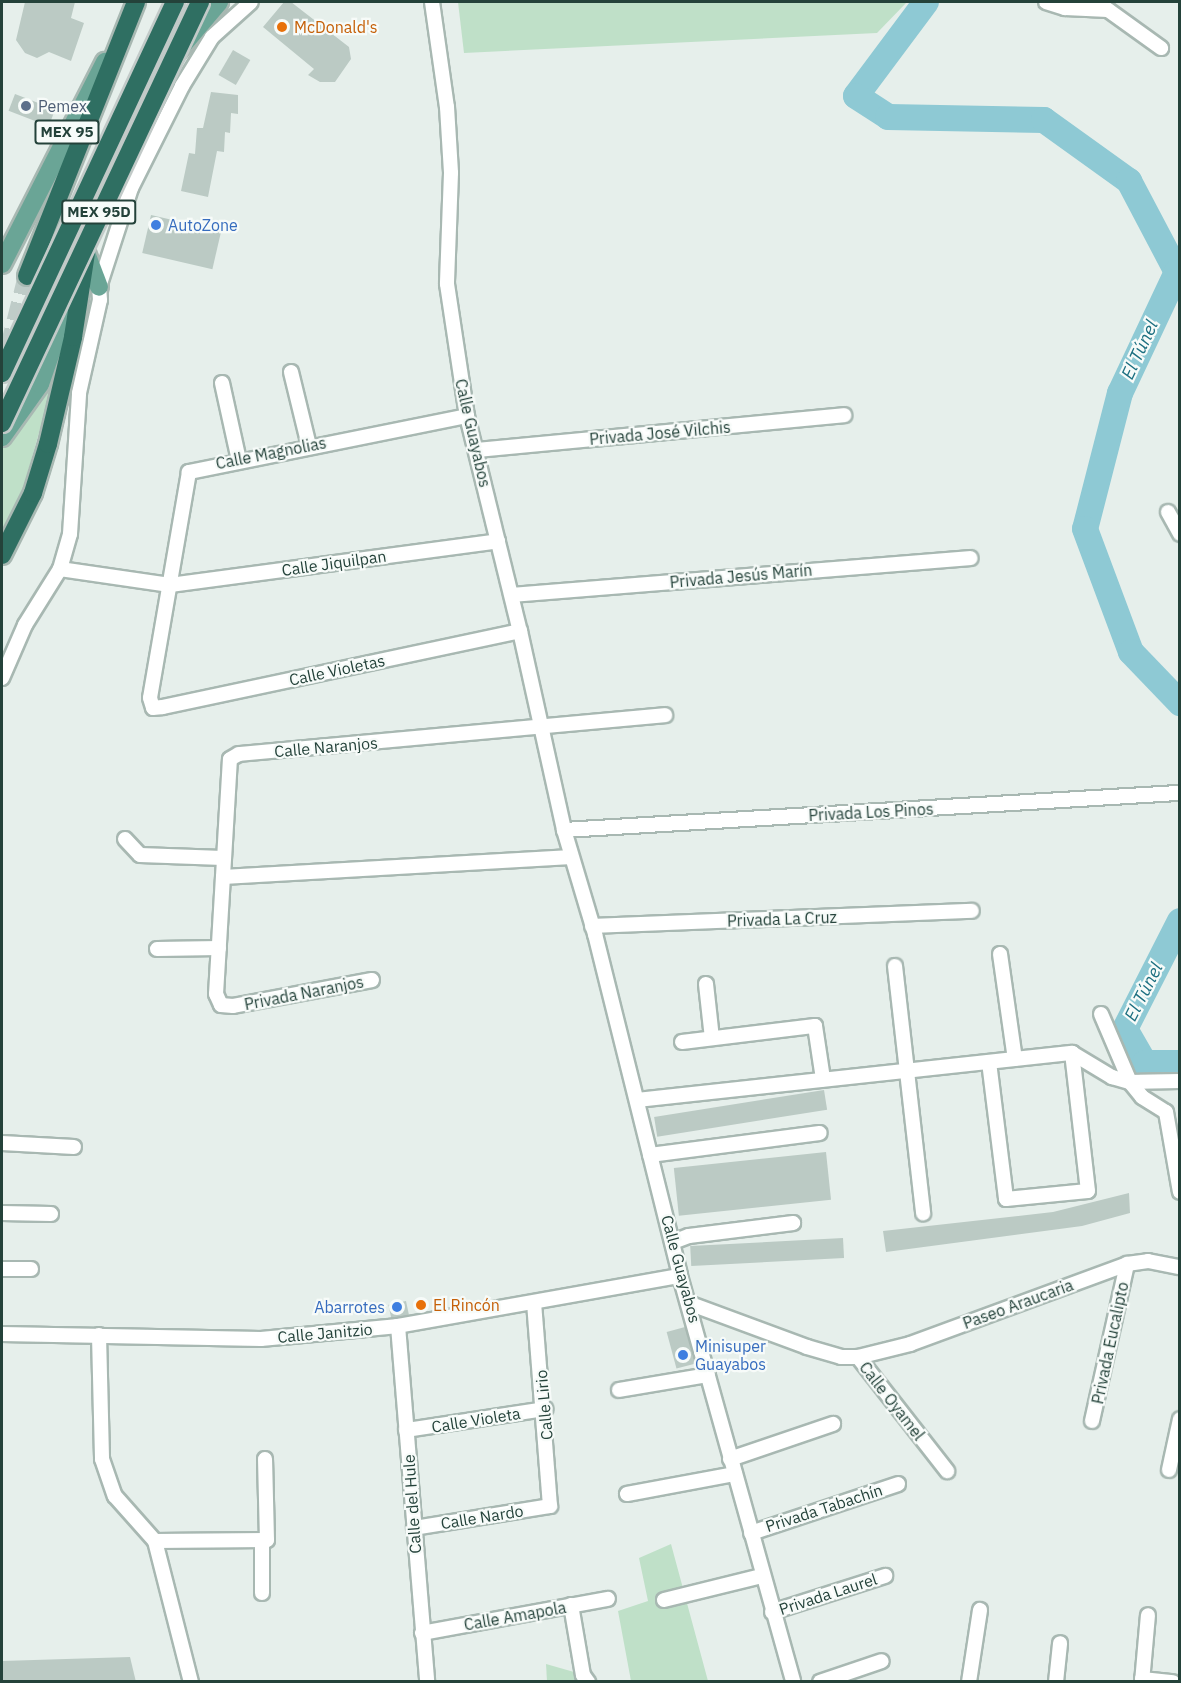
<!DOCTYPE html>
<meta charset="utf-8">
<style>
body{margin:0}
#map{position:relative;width:1181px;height:1683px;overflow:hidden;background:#e6efeb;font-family:"IBM Plex Sans",sans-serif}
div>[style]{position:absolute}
.green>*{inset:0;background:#bfe0c8}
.river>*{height:26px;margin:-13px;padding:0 13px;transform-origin:13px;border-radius:13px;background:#8ec9d4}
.building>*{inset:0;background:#bbcac4;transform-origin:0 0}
.highway-tunnel>*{height:18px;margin-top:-9px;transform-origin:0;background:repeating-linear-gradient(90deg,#bfccc8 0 18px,transparent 0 27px)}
.roads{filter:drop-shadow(2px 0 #a8b8b2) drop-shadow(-2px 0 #a8b8b2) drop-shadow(0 2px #a8b8b2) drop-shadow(0 -2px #a8b8b2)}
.minor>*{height:14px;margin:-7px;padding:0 7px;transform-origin:7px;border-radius:7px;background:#fff}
.major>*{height:18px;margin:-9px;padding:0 9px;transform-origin:9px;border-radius:9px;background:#6aa596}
.highway>*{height:18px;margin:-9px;padding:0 9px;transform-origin:9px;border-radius:9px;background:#2f6f62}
.bridges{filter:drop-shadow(2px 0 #c2cac8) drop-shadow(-2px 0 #c2cac8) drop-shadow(0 2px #c2cac8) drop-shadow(0 -2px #c2cac8)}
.highway-bridge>*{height:18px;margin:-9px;padding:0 9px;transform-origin:9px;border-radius:9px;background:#2f6f62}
.dots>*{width:16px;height:16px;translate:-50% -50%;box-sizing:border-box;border:3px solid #f7fbf9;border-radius:50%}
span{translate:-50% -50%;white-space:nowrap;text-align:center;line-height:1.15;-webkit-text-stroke:4.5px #f7fbf9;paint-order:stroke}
.shield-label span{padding:2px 4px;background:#f7fbf9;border:2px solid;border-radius:4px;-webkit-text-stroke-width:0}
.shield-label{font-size:15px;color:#24423a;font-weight:700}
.food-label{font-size:16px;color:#c56008}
.left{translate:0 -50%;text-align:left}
.service-label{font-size:16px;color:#4e5e75}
.shop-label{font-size:16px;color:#366cbe}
.right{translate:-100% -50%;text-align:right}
.street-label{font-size:16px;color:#24423a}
.water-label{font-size:18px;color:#1c6f80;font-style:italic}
.frame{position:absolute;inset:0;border:3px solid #24423a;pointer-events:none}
</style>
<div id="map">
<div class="green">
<div style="clip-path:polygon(458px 2px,907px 2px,877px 33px,464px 53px)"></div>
<div style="clip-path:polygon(61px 355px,23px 489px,2px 535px,2px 448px,26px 421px)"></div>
<div style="clip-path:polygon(671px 1544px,708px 1681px,631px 1681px,618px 1611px,648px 1601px,639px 1558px)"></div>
<div style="clip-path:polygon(546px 1664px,574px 1672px,582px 1681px,547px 1681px)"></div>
</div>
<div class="river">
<div style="left:926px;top:2px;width:117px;rotate:126.7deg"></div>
<div style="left:856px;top:96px;width:38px;rotate:33deg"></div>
<div style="left:888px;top:117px;width:156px;rotate:1.1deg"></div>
<div style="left:1044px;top:120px;width:105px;rotate:35.7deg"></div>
<div style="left:1129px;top:181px;width:103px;rotate:62.2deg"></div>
<div style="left:1177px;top:272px;width:134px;rotate:115.2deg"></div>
<div style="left:1120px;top:393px;width:140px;rotate:104.4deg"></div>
<div style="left:1085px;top:529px;width:131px;rotate:69.5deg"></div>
<div style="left:1131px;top:652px;width:71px;rotate:46.1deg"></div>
<div style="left:1180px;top:921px;width:121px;rotate:117deg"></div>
<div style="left:1125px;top:1029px;width:39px;rotate:60deg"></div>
<div style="left:1145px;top:1063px;width:35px"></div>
</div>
<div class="building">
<div style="clip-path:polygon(25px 2px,75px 2px,71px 18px,84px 23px,71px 61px,49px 52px,37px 58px,25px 53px,16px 40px)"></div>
<div style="clip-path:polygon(284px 2px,291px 2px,349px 47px,351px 59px,335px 82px,320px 82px,308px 75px,314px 69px,263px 27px)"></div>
<div style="left:233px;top:50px;width:20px;height:29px;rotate:30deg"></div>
<div style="clip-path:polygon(211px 92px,238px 95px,238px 114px,231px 113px,230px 133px,225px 132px,224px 152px,217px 151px,208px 197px,181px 191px,189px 153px,195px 154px,197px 128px,203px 128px)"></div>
<div style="left:15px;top:94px;width:43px;height:18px;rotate:21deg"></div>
<div style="left:151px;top:215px;width:72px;height:39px;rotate:13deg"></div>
<div style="left:824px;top:1090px;width:20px;height:172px;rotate:81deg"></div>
<div style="left:826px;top:1152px;width:48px;height:153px;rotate:84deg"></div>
<div style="clip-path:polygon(1129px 1193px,1130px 1213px,1082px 1226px,886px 1252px,883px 1231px,1053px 1212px)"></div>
<div style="left:843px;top:1238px;width:20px;height:153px;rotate:87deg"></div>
<div style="left:406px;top:1301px;width:14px;height:18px;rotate:78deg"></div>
<div style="left:685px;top:1327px;width:38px;height:19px;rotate:75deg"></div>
<div style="clip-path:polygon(130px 1657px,136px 1682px,2px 1682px,2px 1661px)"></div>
</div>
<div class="highway-tunnel">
<div style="left:9px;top:347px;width:73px;rotate:-75.8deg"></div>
</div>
<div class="roads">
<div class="minor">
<div style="left:432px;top:2px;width:106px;rotate:81.9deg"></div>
<div style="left:447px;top:107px;width:66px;rotate:86.5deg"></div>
<div style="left:451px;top:173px;width:111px;rotate:92.1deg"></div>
<div style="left:447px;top:284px;width:134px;rotate:81.4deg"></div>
<div style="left:467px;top:416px;width:221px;rotate:76.2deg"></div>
<div style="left:520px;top:631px;width:204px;rotate:77.5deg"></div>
<div style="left:564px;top:830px;width:109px;rotate:73.4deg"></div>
<div style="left:595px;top:934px;width:352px;rotate:76deg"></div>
<div style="left:680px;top:1276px;width:421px;rotate:74.4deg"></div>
<div style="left:1046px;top:2px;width:20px;rotate:18deg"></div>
<div style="left:1065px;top:8px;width:43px;rotate:2.7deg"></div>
<div style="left:1097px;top:2px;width:79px;rotate:35.7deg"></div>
<div style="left:291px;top:372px;width:76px;rotate:76.3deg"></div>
<div style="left:222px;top:383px;width:79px;rotate:77.6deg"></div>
<div style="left:467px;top:416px;width:284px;rotate:168.6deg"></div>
<div style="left:189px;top:472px;width:229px;rotate:99.8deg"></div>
<div style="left:150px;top:698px;width:10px;rotate:73deg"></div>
<div style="left:153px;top:708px;width:10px;rotate:-6deg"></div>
<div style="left:163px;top:707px;width:365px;rotate:-12deg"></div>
<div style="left:476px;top:450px;width:370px;rotate:-5.4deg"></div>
<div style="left:1168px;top:512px;width:25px;rotate:61deg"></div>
<div style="left:60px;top:569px;width:111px;rotate:8.3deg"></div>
<div style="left:170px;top:585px;width:331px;rotate:-7.6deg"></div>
<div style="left:512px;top:595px;width:460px;rotate:-4.6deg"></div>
<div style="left:2px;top:678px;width:58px;rotate:-66.5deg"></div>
<div style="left:25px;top:625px;width:66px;rotate:-58deg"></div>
<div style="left:60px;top:569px;width:36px;rotate:-74deg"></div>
<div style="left:70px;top:534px;width:141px;rotate:-86.3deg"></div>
<div style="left:79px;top:393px;width:95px;rotate:-77.3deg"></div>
<div style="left:100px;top:300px;width:13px;rotate:-94deg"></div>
<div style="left:99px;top:287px;width:104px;rotate:-72.1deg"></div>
<div style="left:131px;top:188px;width:114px;rotate:-63.4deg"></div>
<div style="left:182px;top:86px;width:57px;rotate:-58.5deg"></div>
<div style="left:212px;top:37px;width:52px;rotate:-41.9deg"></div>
<div style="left:564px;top:830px;width:615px;rotate:-3.45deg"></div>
<div style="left:125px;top:839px;width:22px;rotate:47deg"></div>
<div style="left:140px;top:855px;width:83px;rotate:2.1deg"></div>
<div style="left:223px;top:877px;width:349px;rotate:-3.3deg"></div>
<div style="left:592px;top:926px;width:380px;rotate:-2.3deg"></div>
<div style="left:157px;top:949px;width:62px;rotate:-0.9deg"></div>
<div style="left:1000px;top:954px;width:106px;rotate:81.9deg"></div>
<div style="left:895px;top:966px;width:249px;rotate:83.5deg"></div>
<div style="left:372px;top:980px;width:141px;rotate:169.4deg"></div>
<div style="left:233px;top:1006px;width:12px;rotate:-175deg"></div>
<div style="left:221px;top:1005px;width:12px;rotate:-114deg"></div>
<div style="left:216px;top:994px;width:235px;rotate:-86.6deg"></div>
<div style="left:230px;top:759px;width:10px;rotate:-29deg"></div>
<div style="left:239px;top:754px;width:428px;rotate:-5.2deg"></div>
<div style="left:706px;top:984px;width:54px;rotate:83.7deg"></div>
<div style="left:1101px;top:1014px;width:74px;rotate:66.9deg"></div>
<div style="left:1130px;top:1082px;width:19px;rotate:51deg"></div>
<div style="left:1142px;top:1097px;width:28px;rotate:32deg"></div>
<div style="left:1166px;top:1112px;width:81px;rotate:80.1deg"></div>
<div style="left:682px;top:1042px;width:134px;rotate:-6.9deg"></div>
<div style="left:815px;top:1026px;width:54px;rotate:81.4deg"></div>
<div style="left:989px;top:1062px;width:138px;rotate:82.9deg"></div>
<div style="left:1006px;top:1199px;width:82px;rotate:-5.6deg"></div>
<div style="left:1088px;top:1191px;width:139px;rotate:-96.6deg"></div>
<div style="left:637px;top:1100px;width:438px;rotate:-6.2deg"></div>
<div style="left:1072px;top:1053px;width:47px;rotate:31deg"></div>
<div style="left:1112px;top:1077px;width:19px;rotate:16deg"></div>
<div style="left:1130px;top:1082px;width:50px;rotate:-1.1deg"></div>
<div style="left:2px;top:1143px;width:72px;rotate:3.2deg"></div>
<div style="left:650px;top:1155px;width:171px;rotate:-7.4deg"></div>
<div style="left:2px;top:1213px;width:49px;rotate:1.2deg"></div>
<div style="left:673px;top:1242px;width:17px;rotate:-21deg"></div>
<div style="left:689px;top:1236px;width:105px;rotate:-7.1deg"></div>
<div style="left:2px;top:1269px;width:29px"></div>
<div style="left:691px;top:1304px;width:124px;rotate:20.3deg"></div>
<div style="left:807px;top:1347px;width:35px;rotate:16deg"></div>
<div style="left:841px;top:1357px;width:17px"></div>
<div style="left:858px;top:1357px;width:54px;rotate:-14deg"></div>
<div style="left:910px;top:1344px;width:231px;rotate:-20.2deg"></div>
<div style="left:1127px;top:1264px;width:21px;rotate:-8deg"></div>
<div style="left:1148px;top:1261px;width:33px;rotate:11deg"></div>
<div style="left:398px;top:1326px;width:357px;rotate:85.3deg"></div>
<div style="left:2px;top:1334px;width:259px;rotate:1.1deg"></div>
<div style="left:261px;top:1339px;width:138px;rotate:-5.4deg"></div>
<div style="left:398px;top:1326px;width:286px;rotate:-10.1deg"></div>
<div style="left:99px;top:1335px;width:124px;rotate:88.6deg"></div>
<div style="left:102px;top:1459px;width:39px;rotate:71deg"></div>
<div style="left:115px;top:1496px;width:60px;rotate:48.4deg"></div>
<div style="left:155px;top:1541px;width:112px;rotate:-0.5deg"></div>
<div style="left:267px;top:1540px;width:81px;rotate:-91.4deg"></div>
<div style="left:858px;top:1357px;width:145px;rotate:52deg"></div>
<div style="left:619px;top:1390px;width:90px;rotate:-9.6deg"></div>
<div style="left:1092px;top:1421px;width:161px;rotate:-77.4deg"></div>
<div style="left:406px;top:1430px;width:141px;rotate:-8.6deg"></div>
<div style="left:730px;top:1459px;width:109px;rotate:-18.8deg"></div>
<div style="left:1169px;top:1470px;width:52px;rotate:-77.8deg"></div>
<div style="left:627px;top:1494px;width:110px;rotate:-10.5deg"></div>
<div style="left:414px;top:1528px;width:138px;rotate:-9.2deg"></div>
<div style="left:550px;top:1506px;width:203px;rotate:-94.5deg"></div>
<div style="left:751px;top:1533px;width:155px;rotate:-18.4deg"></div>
<div style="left:155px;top:1541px;width:146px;rotate:75.7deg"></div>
<div style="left:262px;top:1543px;width:50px;rotate:90deg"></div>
<div style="left:664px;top:1600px;width:101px;rotate:-13.8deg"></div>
<div style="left:571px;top:1605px;width:71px;rotate:80.3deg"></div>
<div style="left:583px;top:1675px;width:9px;rotate:54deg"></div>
<div style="left:772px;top:1612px;width:119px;rotate:-17.7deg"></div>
<div style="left:422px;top:1633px;width:189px;rotate:-10.4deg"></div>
<div style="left:1142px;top:1679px;width:31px;rotate:6deg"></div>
<div style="left:820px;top:1682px;width:65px;rotate:-18.7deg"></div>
<div style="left:969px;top:1682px;width:73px;rotate:-81.3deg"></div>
<div style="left:1056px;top:1682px;width:39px;rotate:-84deg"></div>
<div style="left:1142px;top:1682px;width:67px;rotate:-84.9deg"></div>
</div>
<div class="major">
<div style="left:96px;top:214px;width:84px;rotate:-73.3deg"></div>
<div style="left:120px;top:134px;width:65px;rotate:-58.3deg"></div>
<div style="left:154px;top:79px;width:101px;rotate:-49.8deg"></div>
<div style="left:86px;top:253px;width:36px;rotate:69deg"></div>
<div style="left:2px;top:264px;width:227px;rotate:-63deg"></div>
<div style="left:2px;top:437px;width:65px;rotate:-54.4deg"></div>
<div style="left:40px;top:384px;width:112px;rotate:-70.8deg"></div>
</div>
<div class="highway">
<div style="left:27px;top:276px;width:295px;rotate:-68.3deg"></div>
<div style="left:2px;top:555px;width:69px;rotate:-63.4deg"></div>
<div style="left:33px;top:493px;width:51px;rotate:-73deg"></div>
<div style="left:48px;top:444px;width:110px;rotate:-76.8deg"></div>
<div style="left:73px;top:337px;width:85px;rotate:-81.2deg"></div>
</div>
</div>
<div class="bridges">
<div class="highway-bridge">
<div style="left:2px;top:373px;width:409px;rotate:-65deg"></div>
<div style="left:2px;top:423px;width:465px;rotate:-64.8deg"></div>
</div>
</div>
<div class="dots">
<div style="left:282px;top:27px;background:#e8710a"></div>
<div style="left:26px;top:106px;background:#5c6f8a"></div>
<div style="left:156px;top:225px;background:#3f7fe0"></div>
<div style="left:421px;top:1305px;background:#e8710a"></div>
<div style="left:397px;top:1307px;background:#3f7fe0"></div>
<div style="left:683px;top:1355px;background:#3f7fe0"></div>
</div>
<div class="shield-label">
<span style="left:67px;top:132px">MEX 95</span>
<span style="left:99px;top:212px">MEX 95D</span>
</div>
<div class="food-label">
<span class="left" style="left:294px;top:27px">McDonald's</span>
<span class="left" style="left:433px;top:1305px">El Rincón</span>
</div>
<div class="service-label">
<span class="left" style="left:38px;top:106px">Pemex</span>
</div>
<div class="shop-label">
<span class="left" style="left:168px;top:225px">AutoZone</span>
<span class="right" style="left:385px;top:1307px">Abarrotes</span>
<span class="left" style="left:695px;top:1355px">Minisuper<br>Guayabos</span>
</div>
<div class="street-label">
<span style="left:473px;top:433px;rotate:77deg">Calle Guayabos</span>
<span style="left:660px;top:433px;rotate:-5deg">Privada José Vilchis</span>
<span style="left:271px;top:453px;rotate:-11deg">Calle Magnolias</span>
<span style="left:334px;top:563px;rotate:-8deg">Calle Jiquilpan</span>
<span style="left:741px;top:576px;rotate:-5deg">Privada Jesús Marín</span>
<span style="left:337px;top:670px;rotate:-12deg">Calle Violetas</span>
<span style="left:326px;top:747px;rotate:-5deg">Calle Naranjos</span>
<span style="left:871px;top:812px;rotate:-3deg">Privada Los Pinos</span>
<span style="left:782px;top:919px;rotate:-2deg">Privada La Cruz</span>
<span style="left:304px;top:993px;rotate:-11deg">Privada Naranjos</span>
<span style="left:681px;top:1269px;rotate:75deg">Calle Guayabos</span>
<span style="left:1018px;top:1304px;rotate:-20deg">Paseo Araucaria</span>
<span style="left:325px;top:1333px;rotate:-5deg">Calle Janitzio</span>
<span style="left:1110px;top:1343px;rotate:-78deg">Privada Eucalipto</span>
<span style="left:892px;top:1401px;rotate:52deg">Calle Oyamel</span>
<span style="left:544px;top:1405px;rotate:-95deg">Calle Lirio</span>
<span style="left:476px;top:1420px;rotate:-9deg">Calle Violeta</span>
<span style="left:412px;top:1504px;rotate:-94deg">Calle del Hule</span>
<span style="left:824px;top:1508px;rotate:-18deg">Privada Tabachín</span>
<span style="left:482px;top:1517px;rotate:-9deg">Calle Nardo</span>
<span style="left:828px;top:1594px;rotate:-18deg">Privada Laurel</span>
<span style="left:515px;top:1616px;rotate:-10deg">Calle Amapola</span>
</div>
<div class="water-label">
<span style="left:1140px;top:350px;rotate:-65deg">El Túnel</span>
<span style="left:1144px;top:992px;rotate:-63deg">El Túnel</span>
</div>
<div class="frame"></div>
</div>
